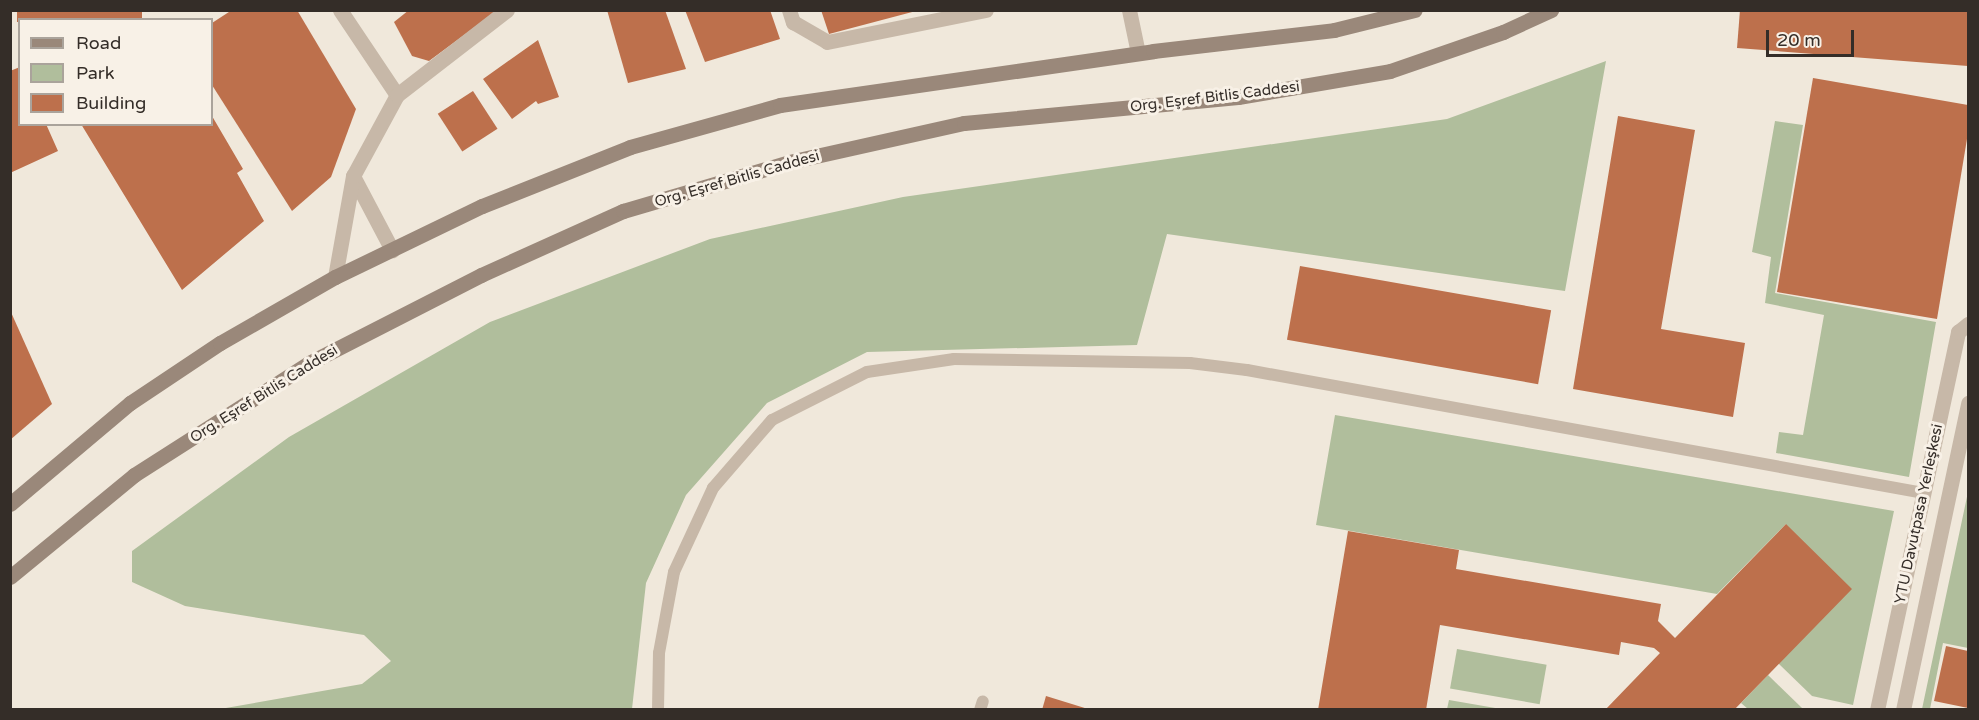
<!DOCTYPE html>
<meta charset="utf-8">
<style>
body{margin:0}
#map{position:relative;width:1979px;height:720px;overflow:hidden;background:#f0e8db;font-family:"Varela Round",sans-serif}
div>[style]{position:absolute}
.green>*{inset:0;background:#b0be9c;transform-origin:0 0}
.building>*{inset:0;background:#bd704c;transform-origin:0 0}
.lane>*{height:12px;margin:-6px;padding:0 6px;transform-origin:6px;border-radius:6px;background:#c7b8a8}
.street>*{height:15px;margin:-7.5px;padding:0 7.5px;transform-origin:7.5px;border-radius:7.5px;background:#c7b8a8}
.secondary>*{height:15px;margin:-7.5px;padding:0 7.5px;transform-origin:7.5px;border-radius:7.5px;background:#9a887a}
span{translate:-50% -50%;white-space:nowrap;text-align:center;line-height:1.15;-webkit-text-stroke:6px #f8f1e7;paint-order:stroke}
.street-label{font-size:15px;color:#342d28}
.frame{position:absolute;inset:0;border:12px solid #342d28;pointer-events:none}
.legend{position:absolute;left:18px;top:18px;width:195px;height:108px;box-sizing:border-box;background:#f8f1e7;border:2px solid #aaa39b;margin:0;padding:8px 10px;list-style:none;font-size:18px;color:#342d28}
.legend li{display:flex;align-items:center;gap:12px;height:30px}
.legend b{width:30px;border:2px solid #aaa39b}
.scale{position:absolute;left:1766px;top:30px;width:88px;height:27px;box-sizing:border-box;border:3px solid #342d28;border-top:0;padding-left:8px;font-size:18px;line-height:21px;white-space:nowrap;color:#342d28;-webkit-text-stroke:4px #f8f1e7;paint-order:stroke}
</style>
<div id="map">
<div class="green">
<div style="clip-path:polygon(1606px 61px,1565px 291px,1167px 234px,1137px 345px,867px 352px,767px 403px,686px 495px,646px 583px,632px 709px,220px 709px,362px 684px,391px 661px,364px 635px,185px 606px,132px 582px,132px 551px,289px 437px,490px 322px,710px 239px,903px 197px,1447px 119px)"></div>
<div style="clip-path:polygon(1775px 121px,1803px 125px,1775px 293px,1936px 322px,1909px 477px,1776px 453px,1779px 432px,1803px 435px,1824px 315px,1765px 303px,1771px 257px,1752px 252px)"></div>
<div style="clip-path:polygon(1335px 415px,1894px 511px,1853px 705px,1812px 696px,1779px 664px,1786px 524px,1717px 594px,1316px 525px)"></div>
<div style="clip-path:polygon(1968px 492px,1968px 648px,1943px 643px,1930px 709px,1922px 709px)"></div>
<div style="left:1457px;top:649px;width:91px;height:40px;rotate:10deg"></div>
<div style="clip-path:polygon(1768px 675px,1803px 709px,1748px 709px,1741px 703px)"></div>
<div style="clip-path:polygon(1449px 700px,1501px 709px,1447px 709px)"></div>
</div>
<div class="building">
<div style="left:17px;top:10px;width:125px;height:12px"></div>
<div style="clip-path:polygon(232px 10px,297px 10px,356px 109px,331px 177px,292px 211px,212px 85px,212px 23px)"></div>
<div style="clip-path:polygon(409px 10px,498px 10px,429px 61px,412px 56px,394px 22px)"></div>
<div style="clip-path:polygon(607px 10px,665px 10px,686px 69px,628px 83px)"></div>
<div style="clip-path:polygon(685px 10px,770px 10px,780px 39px,705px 62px)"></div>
<div style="clip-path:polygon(821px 10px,916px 10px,916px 11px,829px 34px)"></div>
<div style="clip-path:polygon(1740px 10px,1968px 10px,1968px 66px,1737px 48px)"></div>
<div style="clip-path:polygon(538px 40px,559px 97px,538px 104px,536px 101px,512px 119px,483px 79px)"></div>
<div style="clip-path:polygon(20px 67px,20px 124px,46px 124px,58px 151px,10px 173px,10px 71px)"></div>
<div style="clip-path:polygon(1813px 78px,1968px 105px,1968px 133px,1937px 319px,1777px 292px)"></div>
<div style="left:473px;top:91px;width:45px;height:42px;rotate:57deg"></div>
<div style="clip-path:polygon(212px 116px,243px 169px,237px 173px,264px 221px,182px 290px,81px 124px,212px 124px)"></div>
<div style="clip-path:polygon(1618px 116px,1695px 130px,1661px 329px,1745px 343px,1733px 417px,1573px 389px)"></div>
<div style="left:1300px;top:266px;width:255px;height:75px;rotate:10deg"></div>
<div style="clip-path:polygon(10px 310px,52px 404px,10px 440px)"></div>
<div style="clip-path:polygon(1786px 524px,1852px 589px,1734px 710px,1605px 710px,1660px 653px,1654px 648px,1621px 642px,1619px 655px,1440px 625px,1426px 710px,1318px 710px,1348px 531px,1459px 550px,1456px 569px,1661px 604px,1658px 621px,1675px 638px)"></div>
<div style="clip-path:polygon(1946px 646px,1968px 651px,1968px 708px,1934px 701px)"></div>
<div style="clip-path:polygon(1046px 696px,1088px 709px,1087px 710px,1042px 710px)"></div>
</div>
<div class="lane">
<div style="left:658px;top:710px;width:57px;rotate:-89deg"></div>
<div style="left:659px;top:653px;width:82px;rotate:-79.5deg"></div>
<div style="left:674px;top:572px;width:93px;rotate:-65.1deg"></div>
<div style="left:713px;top:488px;width:90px;rotate:-49.1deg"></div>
<div style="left:772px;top:420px;width:106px;rotate:-26.8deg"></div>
<div style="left:867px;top:372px;width:88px;rotate:-8.5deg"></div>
<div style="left:954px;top:359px;width:236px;rotate:1deg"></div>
<div style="left:1190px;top:363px;width:57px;rotate:7deg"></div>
<div style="left:1247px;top:370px;width:687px;rotate:10.31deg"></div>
<div style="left:980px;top:710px;width:9px;rotate:-72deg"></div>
</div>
<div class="street">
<div style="left:340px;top:10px;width:102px;rotate:56.2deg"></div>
<div style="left:789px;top:10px;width:13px;rotate:72deg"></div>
<div style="left:793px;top:22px;width:39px;rotate:30deg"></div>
<div style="left:827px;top:42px;width:162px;rotate:-11.4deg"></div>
<div style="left:1129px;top:10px;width:44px;rotate:78.2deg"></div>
<div style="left:353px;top:176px;width:84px;rotate:62.2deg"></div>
<div style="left:335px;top:277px;width:103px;rotate:-79.9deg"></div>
<div style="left:353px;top:176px;width:92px;rotate:-61.5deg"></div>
<div style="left:397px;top:95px;width:139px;rotate:-37.7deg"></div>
<div style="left:1877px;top:710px;width:387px;rotate:-77.9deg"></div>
<div style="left:1958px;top:332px;width:13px;rotate:-39deg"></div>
<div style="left:1903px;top:710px;width:314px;rotate:-78deg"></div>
</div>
<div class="secondary">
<div style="left:10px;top:504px;width:157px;rotate:-40.1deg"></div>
<div style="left:130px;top:403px;width:108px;rotate:-33.7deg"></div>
<div style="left:220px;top:343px;width:133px;rotate:-29.9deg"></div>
<div style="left:335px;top:277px;width:163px;rotate:-25.8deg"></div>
<div style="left:482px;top:206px;width:159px;rotate:-21.7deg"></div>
<div style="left:630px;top:147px;width:156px;rotate:-15.6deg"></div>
<div style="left:780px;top:105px;width:377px;rotate:-8.2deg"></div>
<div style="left:1153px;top:51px;width:182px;rotate:-6.6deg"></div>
<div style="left:1334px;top:30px;width:83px;rotate:-13.9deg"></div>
<div style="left:10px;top:577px;width:161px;rotate:-39.4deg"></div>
<div style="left:134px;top:475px;width:208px;rotate:-32.6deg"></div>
<div style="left:309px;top:363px;width:193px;rotate:-27.1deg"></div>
<div style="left:481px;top:275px;width:156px;rotate:-24.3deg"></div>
<div style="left:623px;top:211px;width:173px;rotate:-16.4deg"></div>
<div style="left:789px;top:162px;width:179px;rotate:-12.6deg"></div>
<div style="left:964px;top:123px;width:275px;rotate:-5.4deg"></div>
<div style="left:1238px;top:97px;width:154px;rotate:-9.7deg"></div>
<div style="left:1390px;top:71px;width:120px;rotate:-19deg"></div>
<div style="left:1503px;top:32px;width:53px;rotate:-24.6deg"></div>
</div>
<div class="street-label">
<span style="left:1215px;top:97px;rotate:-7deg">Org. Eşref Bitlis Caddesi</span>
<span style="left:737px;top:179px;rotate:-16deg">Org. Eşref Bitlis Caddesi</span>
<span style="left:264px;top:394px;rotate:-32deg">Org. Eşref Bitlis Caddesi</span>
<span style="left:1919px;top:514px;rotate:-78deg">YTU Davutpasa Yerleşkesi</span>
</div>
<div class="frame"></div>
<ul class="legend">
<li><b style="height:8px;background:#9a887a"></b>Road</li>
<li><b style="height:16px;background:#b0be9c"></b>Park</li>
<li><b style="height:16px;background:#bd704c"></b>Building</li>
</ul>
<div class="scale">20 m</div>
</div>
